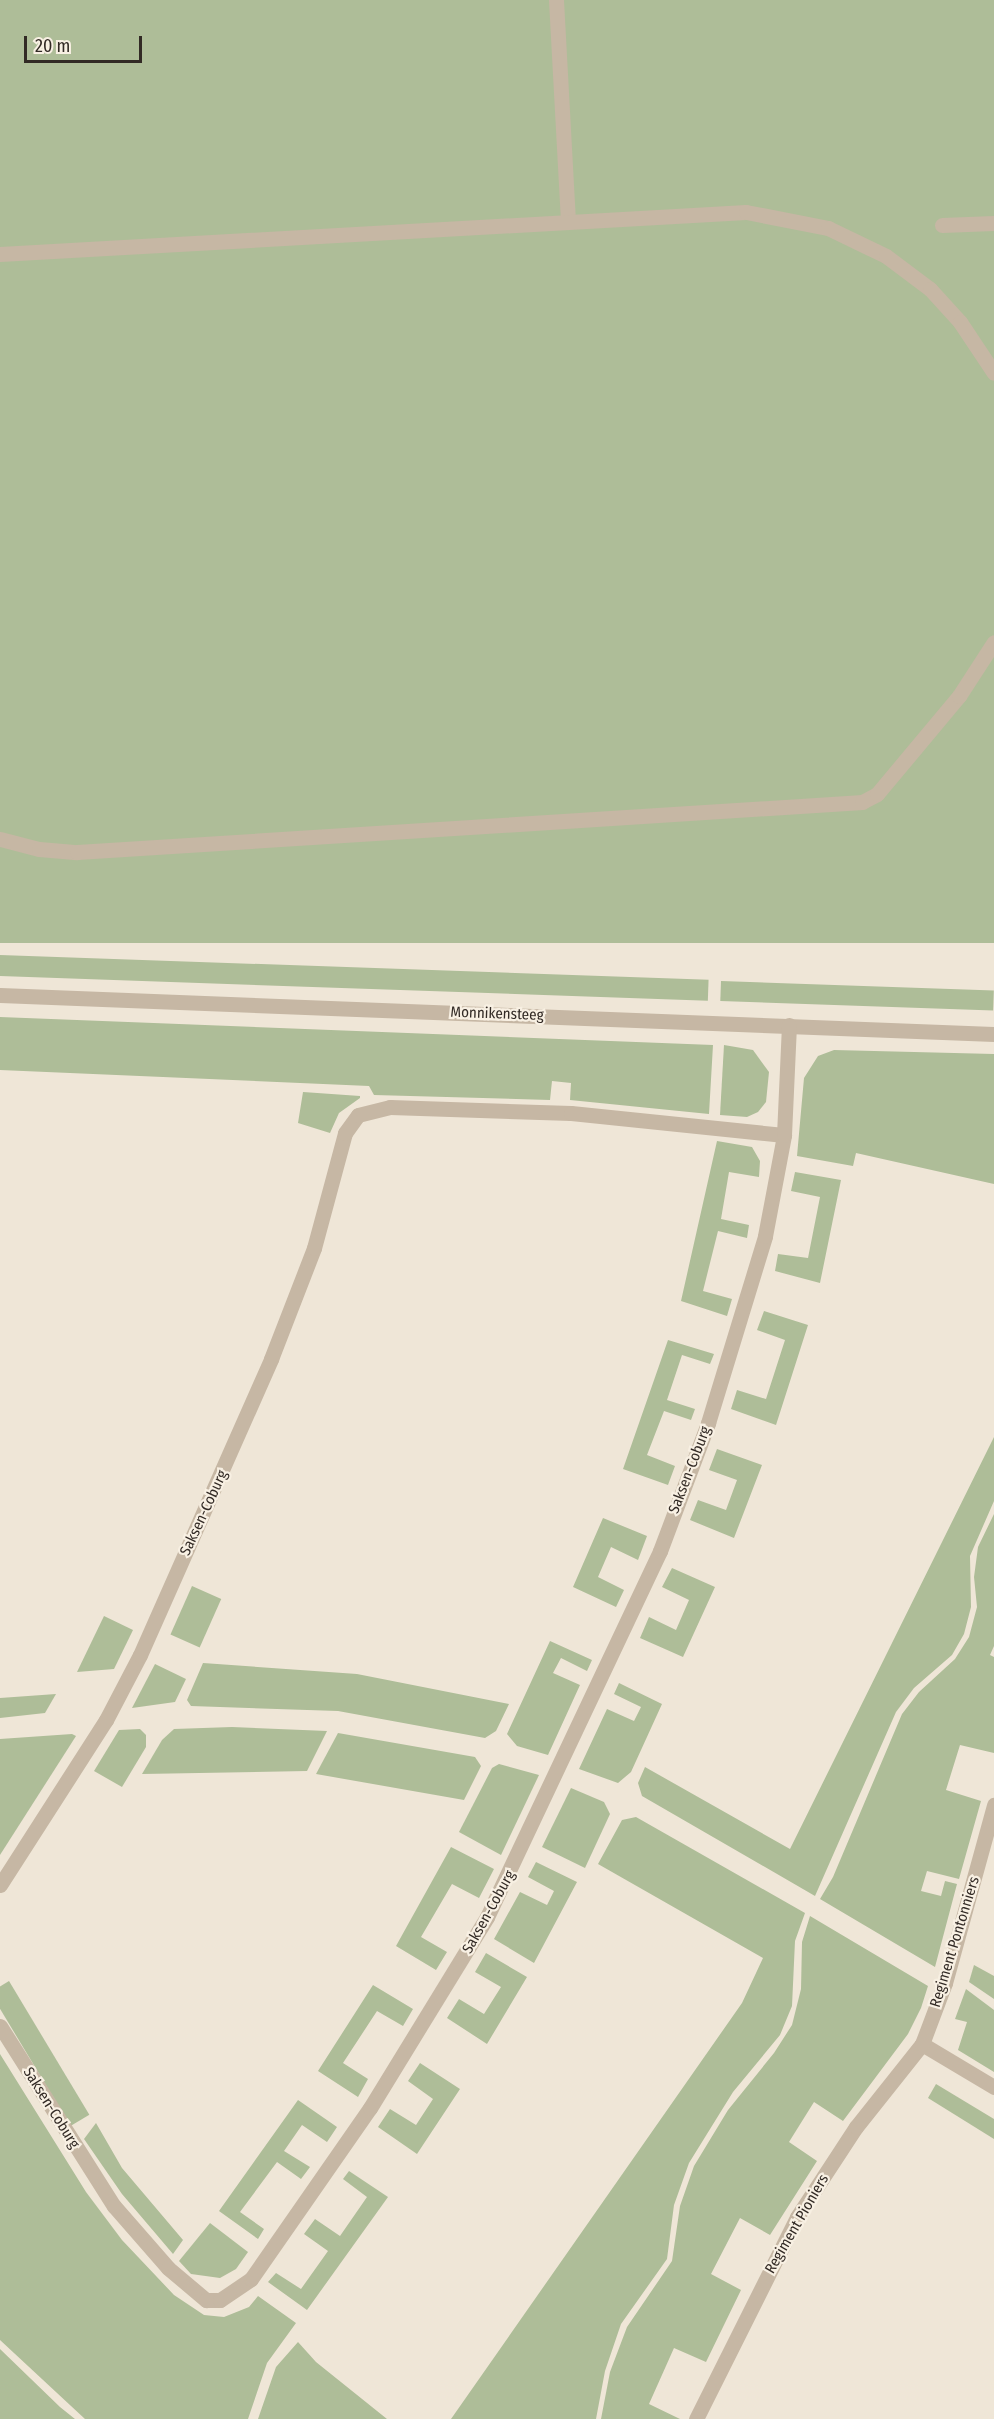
<!DOCTYPE html>
<style>
body{margin:0}
#map{position:relative;width:994px;height:2419px;overflow:hidden;background:#efe6d7;font-family:"Fira Sans Condensed",sans-serif}
div>[style]{position:absolute}
.green>*{inset:0;background:#aebd98;transform-origin:0 0}
.lane>*{height:15px;margin:-7.5px;padding:0 7.5px;transform-origin:7.5px;border-radius:7.5px;background:#c6b7a4}
.street>*{height:15px;margin:-7.5px;padding:0 7.5px;transform-origin:7.5px;border-radius:7.5px;background:#c6b7a4}
span{translate:-50% -50%;white-space:nowrap;text-align:center;line-height:1.15;-webkit-text-stroke:4.5px #f8f0e3;paint-order:stroke}
.street-label{font-size:15px;color:#322a25}
.scale{position:absolute;left:24px;top:36px;width:118px;height:27px;box-sizing:border-box;border:3px solid #322a25;border-top:0;padding-left:8px;font-size:18px;line-height:21px;white-space:nowrap;color:#322a25;-webkit-text-stroke:4px #f8f0e3;paint-order:stroke}
</style>
<div id="map">
<div class="green">
<div style="left:0;top:0;width:994px;height:943px"></div>
<div style="left:0;top:955px;width:709px;height:21px;rotate:2deg"></div>
<div style="left:721px;top:981px;width:273px;height:20px;rotate:2deg"></div>
<div style="clip-path:polygon(0 1017px,713px 1045px,709px 1114px,570px 1100px,571px 1083px,552px 1081px,550px 1100px,374px 1095px,369px 1086px,0 1070px)"></div>
<div style="clip-path:polygon(724px 1045px,753px 1050px,769px 1072px,766px 1102px,758px 1112px,747px 1117px,720px 1115px)"></div>
<div style="clip-path:polygon(834px 1050px,994px 1054px,994px 1184px,856px 1153px,853px 1166px,797px 1156px,804px 1078px,818px 1056px)"></div>
<div style="clip-path:polygon(303px 1092px,360px 1096px,360px 1098px,339px 1113px,330px 1133px,298px 1123px)"></div>
<div style="clip-path:polygon(717px 1141px,752px 1147px,760px 1161px,759px 1177px,729px 1172px,721px 1219px,749px 1225px,747px 1238px,718px 1231px,703px 1291px,732px 1299px,727px 1316px,681px 1301px)"></div>
<div style="clip-path:polygon(795px 1172px,841px 1180px,820px 1283px,775px 1271px,778px 1254px,808px 1258px,820px 1197px,791px 1191px)"></div>
<div style="clip-path:polygon(764px 1311px,808px 1325px,776px 1425px,731px 1409px,737px 1390px,766px 1399px,785px 1340px,757px 1330px)"></div>
<div style="clip-path:polygon(668px 1340px,714px 1354px,710px 1364px,682px 1355px,667px 1400px,695px 1409px,691px 1420px,664px 1411px,647px 1455px,675px 1466px,668px 1485px,623px 1469px)"></div>
<div style="clip-path:polygon(994px 1437px,994px 1501px,970px 1556px,971px 1607px,964px 1634px,952px 1655px,914px 1688px,896px 1712px,815px 1896px,642px 1796px,638px 1783px,645px 1767px,790px 1849px)"></div>
<div style="clip-path:polygon(717px 1449px,762px 1465px,734px 1538px,690px 1520px,698px 1500px,726px 1510px,737px 1480px,709px 1470px)"></div>
<div style="clip-path:polygon(994px 1514px,994px 1646px,990px 1655px,994px 1657px,994px 1753px,960px 1745px,946px 1790px,981px 1801px,959px 1879px,927px 1871px,921px 1891px,941px 1896px,945px 1881px,957px 1884px,935px 1967px,820px 1899px,833px 1877px,902px 1714px,919px 1692px,955px 1659px,969px 1637px,977px 1607px,974px 1577px,978px 1547px)"></div>
<div style="clip-path:polygon(603px 1518px,647px 1536px,638px 1560px,611px 1547px,598px 1577px,624px 1590px,616px 1607px,573px 1587px)"></div>
<div style="clip-path:polygon(672px 1568px,715px 1587px,683px 1657px,640px 1638px,649px 1617px,676px 1630px,689px 1600px,662px 1587px)"></div>
<div style="left:192px;top:1586px;width:32px;height:53px;rotate:24deg"></div>
<div style="clip-path:polygon(104px 1616px,133px 1630px,114px 1669px,77px 1672px)"></div>
<div style="clip-path:polygon(550px 1641px,592px 1660px,587px 1671px,561px 1658px,553px 1673px,580px 1685px,548px 1755px,517px 1746px,507px 1734px)"></div>
<div style="clip-path:polygon(203px 1663px,357px 1674px,509px 1704px,496px 1731px,485px 1738px,338px 1711px,191px 1706px,187px 1700px)"></div>
<div style="clip-path:polygon(155px 1664px,186px 1679px,175px 1702px,132px 1708px)"></div>
<div style="clip-path:polygon(619px 1683px,662px 1704px,631px 1772px,618px 1783px,579px 1769px,607px 1709px,634px 1721px,641px 1707px,614px 1694px)"></div>
<div style="clip-path:polygon(56px 1694px,45px 1713px,0 1718px,0 1698px)"></div>
<div style="clip-path:polygon(232px 1727px,327px 1731px,307px 1771px,142px 1774px,162px 1740px,174px 1729px)"></div>
<div style="clip-path:polygon(140px 1729px,146px 1735px,146px 1747px,122px 1787px,94px 1771px,119px 1730px)"></div>
<div style="clip-path:polygon(338px 1733px,475px 1757px,481px 1766px,464px 1800px,316px 1774px)"></div>
<div style="clip-path:polygon(72px 1734px,76px 1736px,69px 1747px,0 1855px,0 1739px)"></div>
<div style="clip-path:polygon(499px 1764px,539px 1775px,501px 1855px,459px 1832px,492px 1768px)"></div>
<div style="clip-path:polygon(571px 1788px,604px 1802px,610px 1814px,585px 1868px,542px 1847px)"></div>
<div style="clip-path:polygon(636px 1817px,805px 1913px,795px 1941px,792px 2006px,780px 2035px,733px 2092px,689px 2163px,674px 2205px,667px 2259px,621px 2324px,605px 2371px,596px 2419px,451px 2419px,742px 2003px,763px 1958px,598px 1864px,622px 1820px)"></div>
<div style="clip-path:polygon(451px 1847px,494px 1869px,479px 1898px,452px 1884px,421px 1937px,447px 1952px,436px 1970px,396px 1946px)"></div>
<div style="clip-path:polygon(536px 1862px,577px 1882px,534px 1963px,494px 1939px,520px 1892px,547px 1905px,554px 1891px,528px 1877px)"></div>
<div style="clip-path:polygon(810px 1916px,928px 1986px,921px 2008px,908px 2034px,843px 2121px,814px 2102px,789px 2142px,817px 2161px,770px 2235px,740px 2218px,711px 2274px,741px 2290px,706px 2362px,674px 2348px,649px 2404px,680px 2419px,601px 2419px,610px 2372px,627px 2327px,672px 2261px,680px 2206px,694px 2166px,728px 2110px,774px 2053px,792px 2025px,801px 1989px,802px 1942px)"></div>
<div style="clip-path:polygon(486px 1953px,527px 1977px,487px 2044px,447px 2018px,459px 1999px,484px 2014px,501px 1987px,475px 1972px)"></div>
<div style="clip-path:polygon(974px 1965px,994px 1976px,994px 1999px,969px 1982px)"></div>
<div style="left:9px;top:1981px;width:156px;height:22px;rotate:59deg"></div>
<div style="clip-path:polygon(373px 1985px,413px 2009px,403px 2026px,377px 2011px,343px 2063px,368px 2079px,358px 2097px,318px 2071px)"></div>
<div style="clip-path:polygon(966px 1989px,994px 2010px,994px 2072px,958px 2050px,967px 2022px,955px 2019px)"></div>
<div style="clip-path:polygon(0 2054px,86px 2192px,122px 2240px,174px 2295px,204px 2315px,224px 2317px,249px 2307px,258px 2296px,296px 2323px,267px 2363px,248px 2419px,85px 2419px,0 2340px)"></div>
<div style="clip-path:polygon(420px 2063px,460px 2089px,417px 2154px,378px 2127px,390px 2109px,416px 2125px,433px 2099px,408px 2081px)"></div>
<div style="clip-path:polygon(936px 2084px,994px 2119px,994px 2139px,928px 2098px)"></div>
<div style="clip-path:polygon(298px 2100px,337px 2127px,327px 2142px,302px 2125px,284px 2151px,310px 2167px,301px 2179px,277px 2162px,240px 2212px,264px 2229px,258px 2239px,219px 2211px)"></div>
<div style="clip-path:polygon(96px 2123px,122px 2168px,183px 2240px,173px 2254px,122px 2194px,84px 2139px)"></div>
<div style="clip-path:polygon(349px 2171px,388px 2197px,307px 2310px,268px 2282px,276px 2273px,301px 2289px,328px 2251px,304px 2234px,315px 2219px,340px 2236px,367px 2197px,343px 2179px)"></div>
<div style="clip-path:polygon(210px 2223px,248px 2252px,236px 2269px,220px 2278px,191px 2274px,179px 2261px)"></div>
<div style="clip-path:polygon(298px 2342px,316px 2362px,387px 2419px,258px 2419px,276px 2367px)"></div>
<div style="clip-path:polygon(0 2349px,60px 2407px,75px 2419px,0 2419px)"></div>
</div>
<div class="lane">
<div style="left:556px;top:0;width:220px;rotate:86.9deg"></div>
<div style="left:942px;top:225px;width:52px;rotate:-2.2deg"></div>
<div style="left:0;top:254px;width:747px;rotate:-3.22deg"></div>
<div style="left:746px;top:212px;width:84px;rotate:11deg"></div>
<div style="left:828px;top:228px;width:64px;rotate:25.8deg"></div>
<div style="left:886px;top:256px;width:55px;rotate:36.9deg"></div>
<div style="left:930px;top:289px;width:45px;rotate:47.7deg"></div>
<div style="left:960px;top:322px;width:61px;rotate:56.3deg"></div>
<div style="left:0;top:839px;width:40px;rotate:14.4deg"></div>
<div style="left:39px;top:849px;width:38px;rotate:5deg"></div>
<div style="left:77px;top:852px;width:787px;rotate:-3.64deg"></div>
<div style="left:862px;top:802px;width:17px;rotate:-28deg"></div>
<div style="left:877px;top:794px;width:128px;rotate:-50.1deg"></div>
<div style="left:959px;top:696px;width:64px;rotate:-57.1deg"></div>
</div>
<div class="street">
<div style="left:0;top:995px;width:995px;rotate:2.25deg"></div>
<div style="left:0;top:1885px;width:196px;rotate:-57.3deg"></div>
<div style="left:106px;top:1720px;width:73px;rotate:-62.4deg"></div>
<div style="left:140px;top:1655px;width:324px;rotate:-66.1deg"></div>
<div style="left:271px;top:1359px;width:119px;rotate:-68.8deg"></div>
<div style="left:314px;top:1248px;width:119px;rotate:-74.9deg"></div>
<div style="left:345px;top:1133px;width:22px;rotate:-54deg"></div>
<div style="left:358px;top:1115px;width:33px;rotate:-14deg"></div>
<div style="left:390px;top:1107px;width:181px;rotate:1.9deg"></div>
<div style="left:571px;top:1113px;width:214px;rotate:5.9deg"></div>
<div style="left:0;top:2026px;width:213px;rotate:57.7deg"></div>
<div style="left:114px;top:2206px;width:82px;rotate:48.9deg"></div>
<div style="left:168px;top:2268px;width:50px;rotate:40.1deg"></div>
<div style="left:206px;top:2300px;width:14px"></div>
<div style="left:220px;top:2300px;width:37px;rotate:-34deg"></div>
<div style="left:251px;top:2279px;width:208px;rotate:-55.2deg"></div>
<div style="left:370px;top:2108px;width:224px;rotate:-58.5deg"></div>
<div style="left:487px;top:1917px;width:405px;rotate:-64.7deg"></div>
<div style="left:660px;top:1551px;width:137px;rotate:-69.4deg"></div>
<div style="left:708px;top:1423px;width:195px;rotate:-73deg"></div>
<div style="left:765px;top:1236px;width:103px;rotate:-79.3deg"></div>
<div style="left:784px;top:1135px;width:110px;rotate:-87.4deg"></div>
<div style="left:922px;top:2044px;width:84px;rotate:30.8deg"></div>
<div style="left:696px;top:2419px;width:226px;rotate:-63.4deg"></div>
<div style="left:797px;top:2217px;width:108px;rotate:-56.8deg"></div>
<div style="left:856px;top:2127px;width:106px;rotate:-51.5deg"></div>
<div style="left:922px;top:2044px;width:65px;rotate:-69.3deg"></div>
<div style="left:945px;top:1983px;width:185px;rotate:-74.6deg"></div>
</div>
<div class="street-label">
<span style="left:497px;top:1014px;rotate:2deg">Monnikensteeg</span>
<span style="left:690px;top:1470px;rotate:-69deg">Saksen-Coburg</span>
<span style="left:204px;top:1513px;rotate:-65deg">Saksen-Coburg</span>
<span style="left:489px;top:1912px;rotate:-61deg">Saksen-Coburg</span>
<span style="left:955px;top:1942px;rotate:-73deg">Regiment Pontonniers</span>
<span style="left:51px;top:2108px;rotate:58deg">Saksen-Coburg</span>
<span style="left:797px;top:2224px;rotate:-60deg">Regiment Pioniers</span>
</div>
<div class="scale">20 m</div>
</div>
